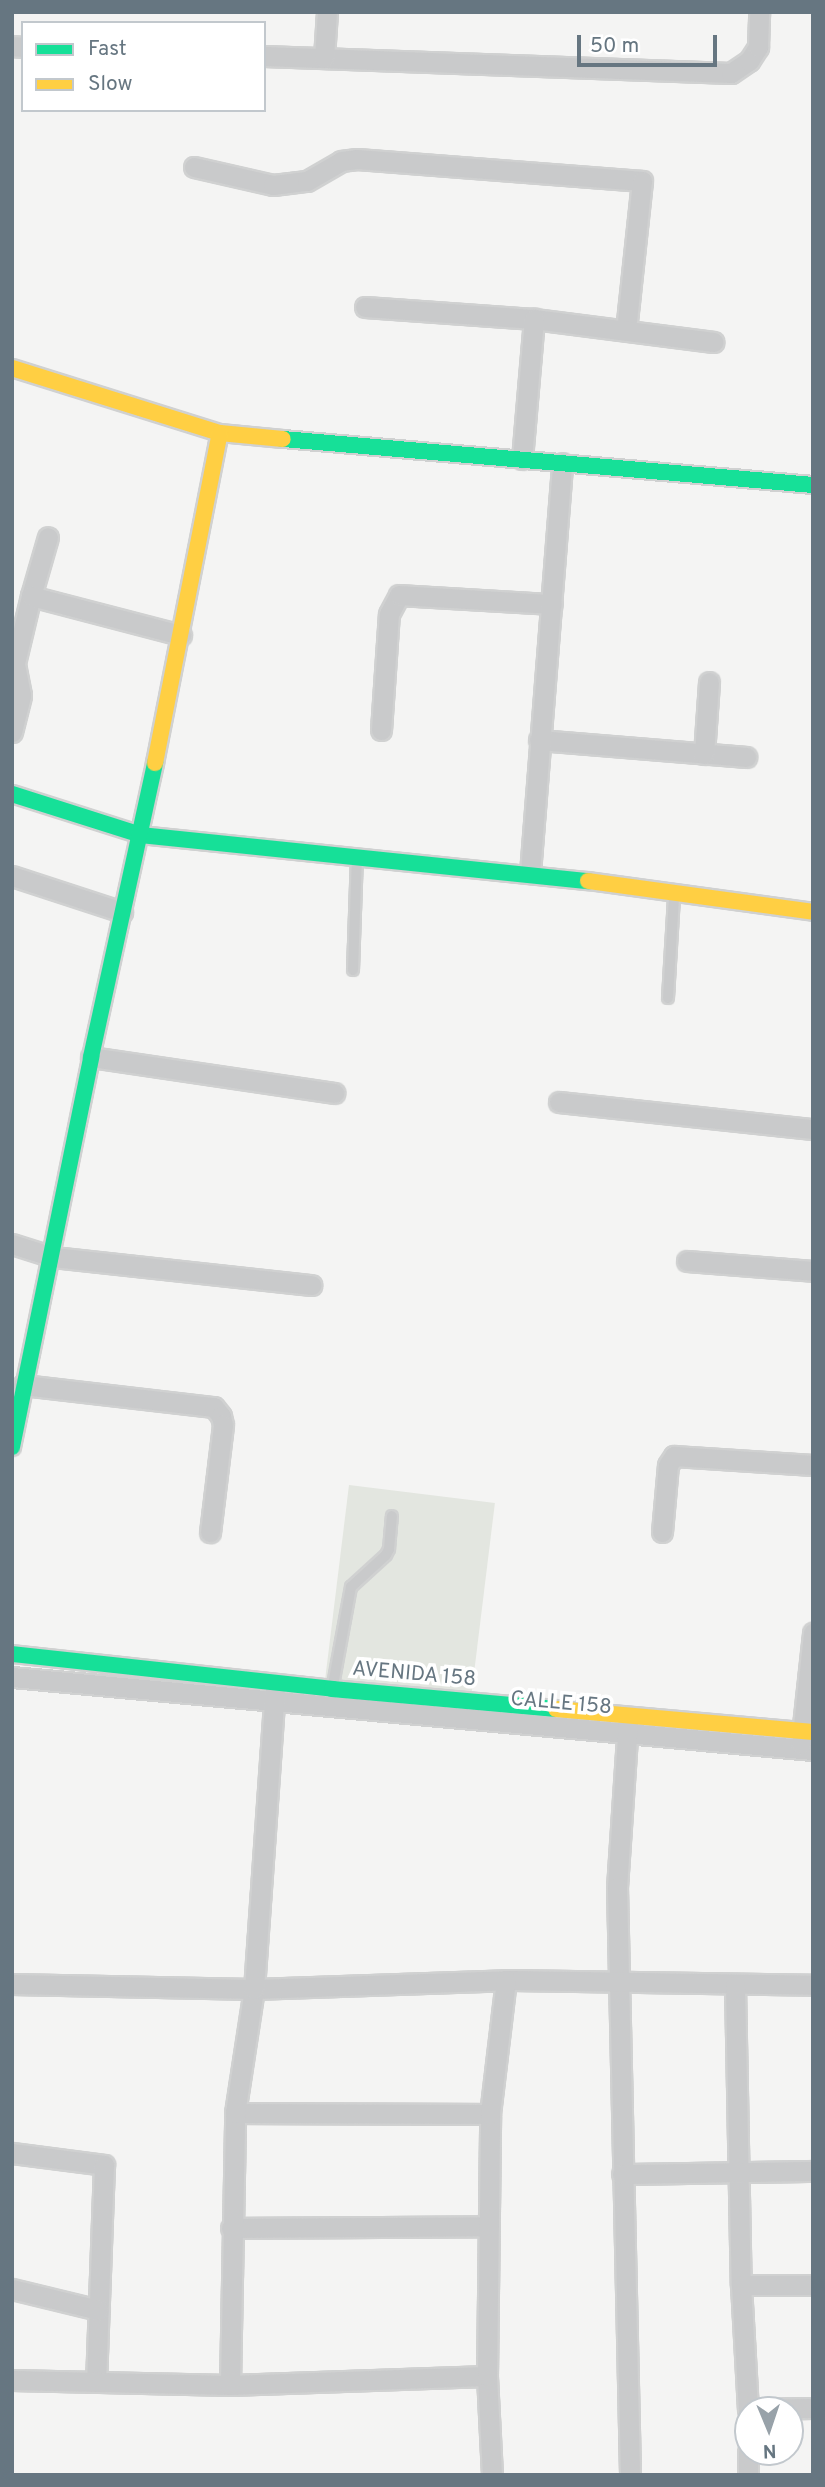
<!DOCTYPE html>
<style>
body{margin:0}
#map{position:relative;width:825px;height:2487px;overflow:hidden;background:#f4f4f3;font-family:Overpass,sans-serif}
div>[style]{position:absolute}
.green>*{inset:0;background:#e3e6e0;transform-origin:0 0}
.roads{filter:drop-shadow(2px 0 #d0d1d1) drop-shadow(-2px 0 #d0d1d1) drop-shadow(0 2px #d0d1d1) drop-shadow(0 -2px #d0d1d1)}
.lane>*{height:10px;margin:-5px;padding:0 5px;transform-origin:5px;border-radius:5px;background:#c9cacb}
.street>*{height:19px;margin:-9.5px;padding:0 9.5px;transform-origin:9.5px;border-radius:9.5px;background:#c9cacb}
.fast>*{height:16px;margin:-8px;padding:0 8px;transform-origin:8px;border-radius:8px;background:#16e098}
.slow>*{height:16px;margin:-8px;padding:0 8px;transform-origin:8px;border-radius:8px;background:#ffcf43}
span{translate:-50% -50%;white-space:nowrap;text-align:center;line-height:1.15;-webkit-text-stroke:7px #fff;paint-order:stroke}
.street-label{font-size:21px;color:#667681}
.frame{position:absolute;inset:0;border:14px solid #667681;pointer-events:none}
.legend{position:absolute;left:21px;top:21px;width:245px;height:91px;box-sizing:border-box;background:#fff;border:2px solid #c2c8cd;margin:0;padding:9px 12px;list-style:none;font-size:21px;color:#667681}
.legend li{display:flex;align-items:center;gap:14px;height:35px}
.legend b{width:35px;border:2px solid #c2c8cd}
.north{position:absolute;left:734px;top:2396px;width:70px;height:70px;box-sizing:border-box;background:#fff;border:2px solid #c2c8cd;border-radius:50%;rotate:178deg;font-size:19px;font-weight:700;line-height:28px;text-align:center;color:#667681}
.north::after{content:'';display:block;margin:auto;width:24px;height:32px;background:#98a2a9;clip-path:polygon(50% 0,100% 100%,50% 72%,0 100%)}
.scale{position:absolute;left:577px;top:35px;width:140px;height:32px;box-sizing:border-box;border:4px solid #667681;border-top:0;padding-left:9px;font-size:21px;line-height:24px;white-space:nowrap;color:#667681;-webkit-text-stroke:5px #fff;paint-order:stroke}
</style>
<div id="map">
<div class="green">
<div style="left:349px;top:1485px;width:147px;height:202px;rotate:7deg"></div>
</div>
<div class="roads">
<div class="lane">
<div style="left:353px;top:970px;width:113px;rotate:-88deg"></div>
<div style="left:668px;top:998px;width:101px;rotate:-86.6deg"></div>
<div style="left:333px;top:1685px;width:100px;rotate:-79.6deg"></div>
<div style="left:351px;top:1587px;width:47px;rotate:-42.4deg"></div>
<div style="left:386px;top:1555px;width:7px;rotate:-63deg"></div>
<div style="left:389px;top:1549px;width:33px;rotate:-85deg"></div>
</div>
<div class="street">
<div style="left:12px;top:46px;width:11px;rotate:5deg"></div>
<div style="left:264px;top:56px;width:467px;rotate:2.1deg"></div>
<div style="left:731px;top:73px;width:22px;rotate:-34deg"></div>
<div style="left:749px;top:61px;width:17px;rotate:-57deg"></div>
<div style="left:758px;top:47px;width:35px;rotate:-88deg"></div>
<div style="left:324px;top:58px;width:46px;rotate:-86.3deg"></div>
<div style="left:194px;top:167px;width:81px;rotate:12.8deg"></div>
<div style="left:273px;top:185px;width:34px;rotate:-7deg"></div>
<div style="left:307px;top:181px;width:39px;rotate:-30deg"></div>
<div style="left:341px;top:161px;width:16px;rotate:-7deg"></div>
<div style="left:357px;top:159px;width:286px;rotate:4.4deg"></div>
<div style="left:642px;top:181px;width:150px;rotate:96.1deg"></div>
<div style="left:365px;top:307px;width:169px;rotate:4.1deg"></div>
<div style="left:534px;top:319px;width:181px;rotate:7.3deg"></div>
<div style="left:522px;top:459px;width:141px;rotate:-85.1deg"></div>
<div style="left:31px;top:596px;width:61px;rotate:-73.9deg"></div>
<div style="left:381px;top:730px;width:116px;rotate:-86.1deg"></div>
<div style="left:389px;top:614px;width:21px;rotate:-62deg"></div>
<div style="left:399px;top:595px;width:153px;rotate:3.4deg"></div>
<div style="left:12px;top:732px;width:38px;rotate:-76deg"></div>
<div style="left:21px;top:695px;width:33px;rotate:-101deg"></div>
<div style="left:15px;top:663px;width:69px;rotate:-76.6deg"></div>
<div style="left:31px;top:596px;width:155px;rotate:14.6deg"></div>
<div style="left:539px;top:740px;width:208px;rotate:4.7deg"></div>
<div style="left:704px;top:754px;width:72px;rotate:-86deg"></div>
<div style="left:530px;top:873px;width:411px;rotate:-85.5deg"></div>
<div style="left:12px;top:876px;width:116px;rotate:18.1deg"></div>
<div style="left:91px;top:1057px;width:246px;rotate:8.4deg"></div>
<div style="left:559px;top:1102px;width:255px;rotate:6.1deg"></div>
<div style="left:12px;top:1244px;width:43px;rotate:17.6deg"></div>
<div style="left:53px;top:1257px;width:260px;rotate:6.2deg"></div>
<div style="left:687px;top:1261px;width:126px;rotate:4.5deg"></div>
<div style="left:23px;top:1385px;width:192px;rotate:6.6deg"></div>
<div style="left:214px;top:1407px;width:11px;rotate:52deg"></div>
<div style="left:221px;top:1416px;width:9px;rotate:77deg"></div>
<div style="left:223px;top:1425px;width:108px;rotate:96.9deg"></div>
<div style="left:662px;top:1532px;width:67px;rotate:-84.9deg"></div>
<div style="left:668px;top:1465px;width:11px;rotate:-56deg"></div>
<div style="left:674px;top:1456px;width:139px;rotate:3.7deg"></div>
<div style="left:12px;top:1677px;width:804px;rotate:5.21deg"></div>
<div style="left:628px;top:1722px;width:165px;rotate:93.8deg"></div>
<div style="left:617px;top:1887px;width:588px;rotate:88.73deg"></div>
<div style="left:801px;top:1744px;width:112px;rotate:-83.8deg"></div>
<div style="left:12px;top:1984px;width:242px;rotate:1.2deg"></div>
<div style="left:254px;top:1989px;width:252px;rotate:-2deg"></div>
<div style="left:506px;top:1980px;width:307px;rotate:0.9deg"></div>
<div style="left:735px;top:1986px;width:299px;rotate:88.9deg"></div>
<div style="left:741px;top:2285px;width:125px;rotate:86.8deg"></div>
<div style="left:235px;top:2113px;width:255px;rotate:0.2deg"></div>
<div style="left:12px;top:2153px;width:93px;rotate:7.4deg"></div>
<div style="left:104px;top:2165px;width:217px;rotate:92.1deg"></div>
<div style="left:622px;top:2174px;width:191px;rotate:-0.9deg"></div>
<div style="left:231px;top:2228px;width:258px;rotate:-0.4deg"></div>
<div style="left:741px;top:2285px;width:72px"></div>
<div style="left:12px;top:2289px;width:89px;rotate:13.6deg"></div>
<div style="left:12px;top:2380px;width:218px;rotate:1.3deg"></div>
<div style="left:230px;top:2385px;width:257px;rotate:-2deg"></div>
<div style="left:230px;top:2385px;width:272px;rotate:-88.9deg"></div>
<div style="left:235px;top:2113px;width:125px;rotate:-81.3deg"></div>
<div style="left:254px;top:1989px;width:302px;rotate:-86deg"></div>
<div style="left:748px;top:2409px;width:65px;rotate:-0.9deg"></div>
<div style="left:492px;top:2475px;width:99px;rotate:-92.9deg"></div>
<div style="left:487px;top:2376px;width:262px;rotate:-89.3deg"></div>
<div style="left:490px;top:2114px;width:135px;rotate:-83.2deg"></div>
<div style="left:748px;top:2475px;width:23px;rotate:-90deg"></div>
</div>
<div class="fast">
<div style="left:283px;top:439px;width:532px;rotate:4.96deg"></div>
<div style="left:12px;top:794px;width:135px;rotate:17.6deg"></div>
<div style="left:141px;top:835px;width:449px;rotate:5.9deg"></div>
<div style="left:12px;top:1447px;width:398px;rotate:-78.5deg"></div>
<div style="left:91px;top:1057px;width:301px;rotate:-77.7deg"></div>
<div style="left:12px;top:1654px;width:322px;rotate:6.2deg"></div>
<div style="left:332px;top:1689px;width:225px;rotate:5.1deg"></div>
</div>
<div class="slow">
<div style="left:12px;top:368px;width:218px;rotate:17.4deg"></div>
<div style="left:220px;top:433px;width:63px;rotate:5.4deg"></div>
<div style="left:155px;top:763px;width:336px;rotate:-78.9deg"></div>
<div style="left:588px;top:881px;width:227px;rotate:7.8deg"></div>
<div style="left:556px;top:1709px;width:258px;rotate:5.1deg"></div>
</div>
</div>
<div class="street-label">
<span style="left:414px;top:1675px;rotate:5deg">AVENIDA 158</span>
<span style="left:561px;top:1704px;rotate:5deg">CALLE 158</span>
</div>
<div class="frame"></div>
<ul class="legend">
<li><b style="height:9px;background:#16e098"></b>Fast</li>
<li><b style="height:9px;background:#ffcf43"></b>Slow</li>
</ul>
<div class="north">N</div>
<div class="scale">50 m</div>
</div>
